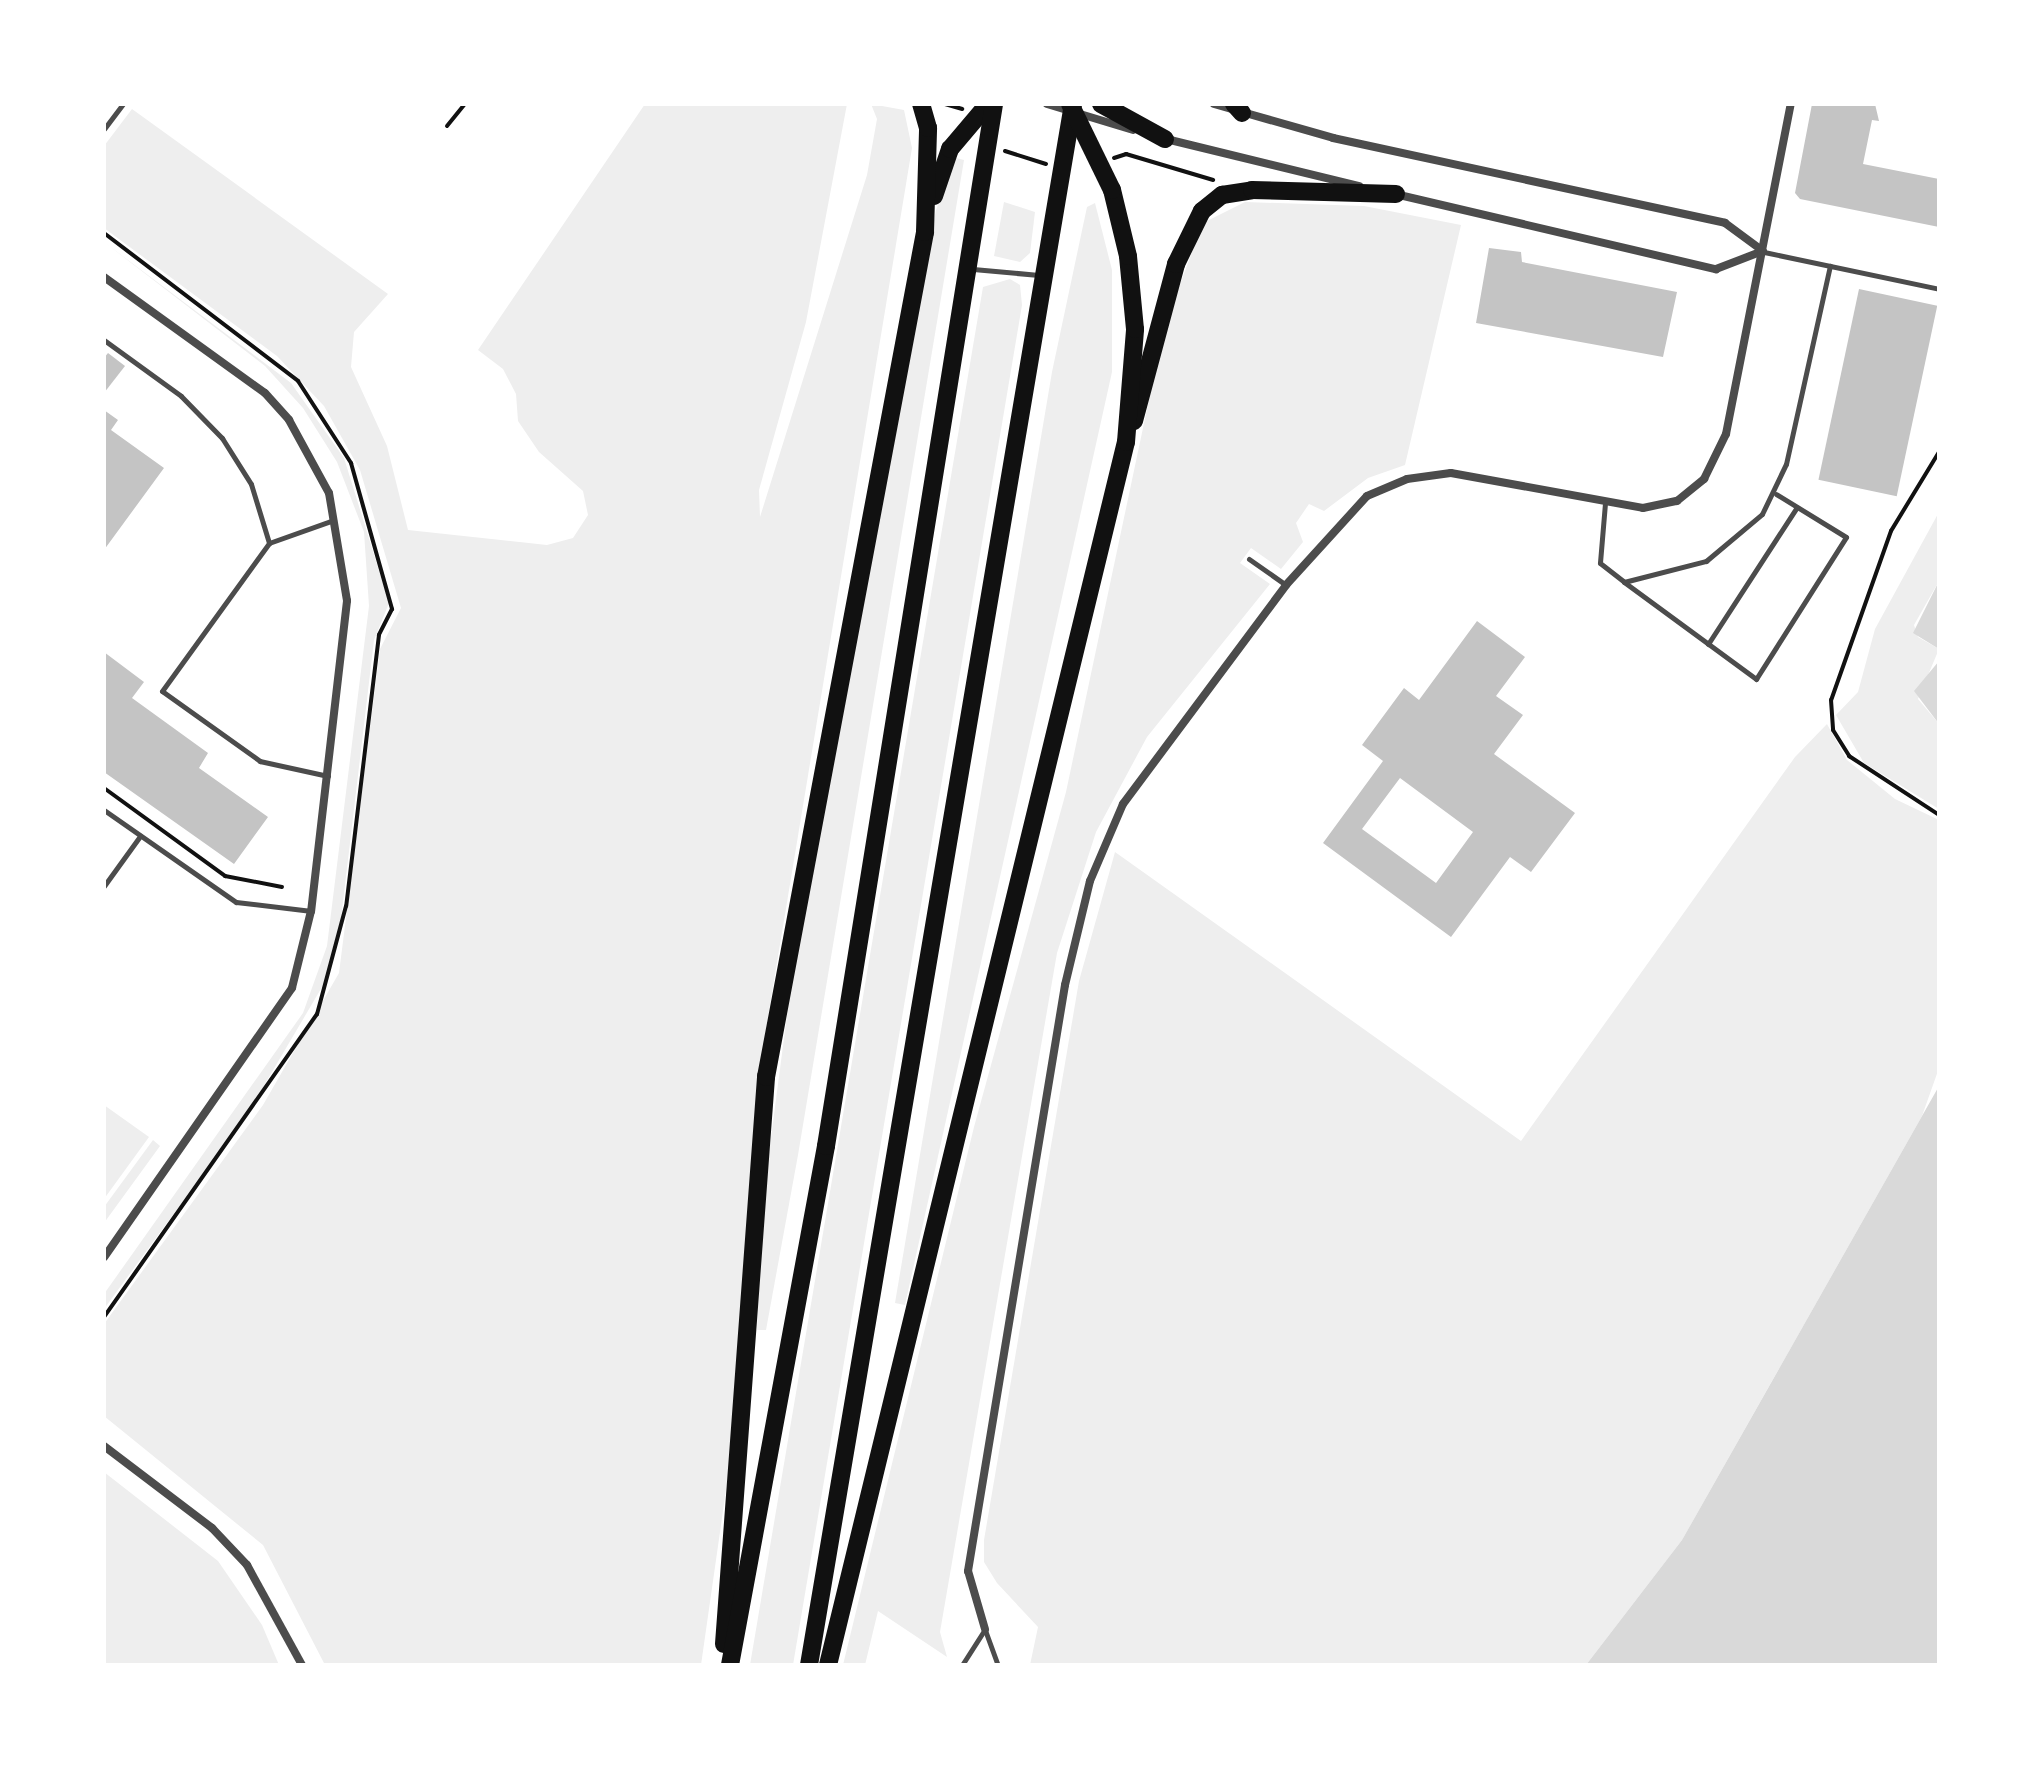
<!DOCTYPE html>
<style>
body{margin:0}
#map{position:relative;width:2043px;height:1769px;overflow:hidden;background:#fff;font-family:"Asap Condensed",sans-serif}
div>[style]{position:absolute}
.green>*{inset:0;background:#eee}
.water>*{inset:0;background:#d9d9d9}
.building>*{inset:0;background:#c4c4c4;transform-origin:0 0}
.path>*{height:4px;margin:-2px;padding:0 2px;transform-origin:2px;border-radius:2px;background:#111}
.service>*{height:5px;margin:-2.5px;padding:0 2.5px;transform-origin:2.5px;border-radius:2.5px;background:#4c4c4c}
.minor>*{height:8px;margin:-4px;padding:0 4px;transform-origin:4px;border-radius:4px;background:#4c4c4c}
.motorway>*{height:18px;margin:-9px;padding:0 9px;transform-origin:9px;border-radius:9px;background:#111}
span{translate:-50% -50%;white-space:nowrap;text-align:center;line-height:1.15;-webkit-text-stroke:7px #fff;paint-order:stroke}
.frame{position:absolute;inset:0;border:106px solid #fff;pointer-events:none}
</style>
<div id="map">
<div class="green">
<div style="clip-path:polygon(645px 104px,847px 104px,806px 322px,759px 490px,760px 517px,867px 175px,877px 119px,871px 104px,904px 110px,912px 148px,765px 1035px,729px 1469px,701px 1665px,325px 1665px,263px 1545px,104px 1416px,104px 1324px,263px 1105px,339px 973px,380px 649px,401px 608px,360px 470px,324px 406px,277px 356px,104px 228px,104px 146px,132px 109px,388px 294px,354px 332px,351px 367px,387px 446px,408px 530px,547px 545px,573px 538px,588px 515px,583px 491px,539px 452px,518px 421px,516px 394px,503px 369px,478px 350px)"></div>
<div style="clip-path:polygon(956px 158px,964px 160px,798px 1155px,766px 1330px,757px 1330px,764px 1191px,800px 916px,936px 210px)"></div>
<div style="clip-path:polygon(1004px 202px,1035px 212px,1030px 253px,1020px 262px,994px 256px)"></div>
<div style="clip-path:polygon(1245px 202px,1364px 206px,1461px 225px,1405px 465px,1368px 478px,1324px 511px,1309px 504px,1296px 523px,1303px 542px,1281px 569px,1251px 548px,1240px 563px,1270px 584px,1147px 737px,1096px 832px,1057px 953px,940px 1632px,947px 1657px,878px 1611px,865px 1665px,843px 1665px,974px 1127px,1066px 792px,1165px 324px,1203px 223px)"></div>
<div style="clip-path:polygon(1095px 203px,1112px 270px,1112px 372px,905px 1305px,895px 1303px,1052px 372px,1087px 207px)"></div>
<div style="clip-path:polygon(104px 242px,291px 383px,344px 458px,389px 603px,374px 640px,341px 919px,322px 987px,249px 1111px,104px 1309px,104px 1294px,303px 1013px,327px 946px,369px 606px,364px 532px,337px 462px,303px 408px,265px 366px)"></div>
<div style="clip-path:polygon(1010px 279px,1020px 285px,1022px 305px,793px 1665px,750px 1665px,983px 287px)"></div>
<div style="clip-path:polygon(1939px 512px,1939px 581px,1914px 625px,1918px 637px,1939px 649px,1918px 699px,1939px 724px,1939px 809px,1864px 763px,1836px 715px,1858px 692px,1875px 629px)"></div>
<div style="clip-path:polygon(1827px 724px,1847px 760px,1895px 799px,1939px 820px,1939px 1068px,1922px 1116px,1682px 1540px,1586px 1665px,1030px 1665px,1038px 1627px,997px 1583px,984px 1562px,984px 1540px,1079px 981px,1115px 852px,1521px 1141px,1795px 757px)"></div>
<div style="clip-path:polygon(104px 1105px,149px 1137px,104px 1199px)"></div>
<div style="clip-path:polygon(153px 1140px,160px 1146px,104px 1223px,104px 1207px)"></div>
<div style="clip-path:polygon(104px 1472px,218px 1561px,262px 1625px,279px 1665px,104px 1665px)"></div>
</div>
<div class="water">
<div style="clip-path:polygon(1939px 581px,1939px 649px,1913px 633px)"></div>
<div style="clip-path:polygon(1939px 661px,1939px 724px,1914px 691px)"></div>
<div style="clip-path:polygon(1939px 1086px,1939px 1665px,1586px 1665px,1682px 1540px)"></div>
</div>
<div class="building">
<div style="clip-path:polygon(1812px 104px,1875px 104px,1879px 121px,1872px 120px,1863px 164px,1939px 179px,1939px 227px,1800px 199px,1795px 193px)"></div>
<div style="clip-path:polygon(1489px 248px,1521px 252px,1522px 262px,1677px 292px,1663px 357px,1476px 323px)"></div>
<div style="left:1859px;top:289px;width:80px;height:195px;rotate:12deg"></div>
<div style="clip-path:polygon(108px 353px,125px 366px,104px 393px,104px 358px)"></div>
<div style="clip-path:polygon(104px 410px,118px 420px,111px 430px,164px 468px,104px 550px)"></div>
<div style="clip-path:polygon(evenodd,1477px 621px,1525px 657px,1496px 696px,1523px 715px,1494px 754px,1575px 813px,1531px 872px,1510px 857px,1451px 937px,1323px 843px,1383px 761px,1362px 745px,1404px 688px,1419px 700px,1477px 621px,1400px 778px,1473px 832px,1436px 883px,1362px 829px,1400px 778px)"></div>
<div style="clip-path:polygon(104px 652px,144px 682px,132px 698px,208px 753px,199px 768px,268px 817px,234px 864px,104px 772px)"></div>
</div>
<div class="path">
<div style="left:945px;top:104px;width:18px;rotate:16deg"></div>
<div style="left:447px;top:126px;width:28px;rotate:-51deg"></div>
<div style="left:1005px;top:151px;width:43px;rotate:17.6deg"></div>
<div style="left:1114px;top:158px;width:13px;rotate:-18deg"></div>
<div style="left:1126px;top:154px;width:91px;rotate:16.6deg"></div>
<div style="left:104px;top:233px;width:244px;rotate:37.3deg"></div>
<div style="left:298px;top:381px;width:98px;rotate:57.1deg"></div>
<div style="left:351px;top:463px;width:152px;rotate:74.3deg"></div>
<div style="left:392px;top:609px;width:29px;rotate:117deg"></div>
<div style="left:379px;top:635px;width:273px;rotate:96.9deg"></div>
<div style="left:346px;top:906px;width:112px;rotate:105deg"></div>
<div style="left:317px;top:1014px;width:370px;rotate:125.1deg"></div>
<div style="left:1939px;top:452px;width:92px;rotate:121.3deg"></div>
<div style="left:1891px;top:531px;width:179px;rotate:109.5deg"></div>
<div style="left:1831px;top:700px;width:30px;rotate:86deg"></div>
<div style="left:1833px;top:730px;width:31px;rotate:58deg"></div>
<div style="left:1849px;top:756px;width:108px;rotate:33.2deg"></div>
<div style="left:104px;top:788px;width:150px;rotate:36deg"></div>
<div style="left:225px;top:876px;width:58px;rotate:10.9deg"></div>
</div>
<div class="service">
<div style="left:104px;top:129px;width:31px;rotate:-53deg"></div>
<div style="left:1764px;top:252px;width:179px;rotate:11.9deg"></div>
<div style="left:973px;top:269px;width:66px;rotate:5.2deg"></div>
<div style="left:104px;top:340px;width:95px;rotate:36deg"></div>
<div style="left:181px;top:396px;width:59px;rotate:45.7deg"></div>
<div style="left:222px;top:438px;width:54px;rotate:57.8deg"></div>
<div style="left:251px;top:484px;width:62px;rotate:73deg"></div>
<div style="left:1605px;top:503px;width:60px;rotate:94.8deg"></div>
<div style="left:1600px;top:563px;width:31px;rotate:38deg"></div>
<div style="left:1624px;top:582px;width:85px;rotate:-14.4deg"></div>
<div style="left:1706px;top:561px;width:73px;rotate:-40deg"></div>
<div style="left:1762px;top:514px;width:55px;rotate:-64.4deg"></div>
<div style="left:1786px;top:464px;width:203px;rotate:-77.5deg"></div>
<div style="left:1249px;top:559px;width:45px;rotate:35.1deg"></div>
<div style="left:1624px;top:582px;width:164px;rotate:36.3deg"></div>
<div style="left:1756px;top:679px;width:168px;rotate:-57.6deg"></div>
<div style="left:1846px;top:537px;width:82px;rotate:-148.4deg"></div>
<div style="left:1708px;top:644px;width:163px;rotate:-57deg"></div>
<div style="left:328px;top:776px;width:70px;rotate:-167.6deg"></div>
<div style="left:260px;top:761px;width:120px;rotate:-144.5deg"></div>
<div style="left:162px;top:691px;width:183px;rotate:-54.1deg"></div>
<div style="left:269px;top:543px;width:69px;rotate:-19.5deg"></div>
<div style="left:104px;top:810px;width:161px;rotate:34.9deg"></div>
<div style="left:236px;top:902px;width:76px;rotate:6.8deg"></div>
<div style="left:104px;top:886px;width:62px;rotate:-54.2deg"></div>
<div style="left:985px;top:1630px;width:37px;rotate:70deg"></div>
<div style="left:962px;top:1665px;width:43px;rotate:-57.4deg"></div>
</div>
<div class="minor">
<div style="left:1047px;top:104px;width:90px;rotate:16.8deg"></div>
<div style="left:1214px;top:104px;width:124px;rotate:15.9deg"></div>
<div style="left:1333px;top:138px;width:401px;rotate:12.2deg"></div>
<div style="left:1725px;top:223px;width:47px;rotate:36.4deg"></div>
<div style="left:1166px;top:139px;width:199px;rotate:13.7deg"></div>
<div style="left:1395px;top:194px;width:330px;rotate:13.2deg"></div>
<div style="left:1716px;top:269px;width:50px;rotate:-21deg"></div>
<div style="left:104px;top:277px;width:198px;rotate:35.8deg"></div>
<div style="left:265px;top:393px;width:36px;rotate:48deg"></div>
<div style="left:289px;top:420px;width:83px;rotate:61.3deg"></div>
<div style="left:329px;top:493px;width:109px;rotate:80.5deg"></div>
<div style="left:347px;top:601px;width:312px;rotate:96.6deg"></div>
<div style="left:311px;top:911px;width:79px;rotate:103.9deg"></div>
<div style="left:292px;top:988px;width:328px;rotate:124.9deg"></div>
<div style="left:104px;top:1446px;width:136px;rotate:37.2deg"></div>
<div style="left:212px;top:1528px;width:51px;rotate:46.6deg"></div>
<div style="left:247px;top:1565px;width:114px;rotate:61.2deg"></div>
<div style="left:985px;top:1629px;width:60px;rotate:-106.3deg"></div>
<div style="left:968px;top:1571px;width:594px;rotate:-80.6deg"></div>
<div style="left:1065px;top:985px;width:107px;rotate:-76.5deg"></div>
<div style="left:1090px;top:881px;width:84px;rotate:-66.8deg"></div>
<div style="left:1123px;top:804px;width:273px;rotate:-53.3deg"></div>
<div style="left:1286px;top:585px;width:120px;rotate:-47.7deg"></div>
<div style="left:1367px;top:496px;width:43px;rotate:-23deg"></div>
<div style="left:1407px;top:479px;width:44px;rotate:-7.8deg"></div>
<div style="left:1451px;top:473px;width:195px;rotate:10.3deg"></div>
<div style="left:1643px;top:508px;width:35px;rotate:-12deg"></div>
<div style="left:1677px;top:501px;width:35px;rotate:-39deg"></div>
<div style="left:1704px;top:479px;width:50px;rotate:-63.9deg"></div>
<div style="left:1726px;top:434px;width:336px;rotate:-78.9deg"></div>
</div>
<div class="motorway">
<div style="left:1101px;top:104px;width:73px;rotate:28.7deg"></div>
<div style="left:1234px;top:104px;width:12px;rotate:48deg"></div>
<div style="left:934px;top:196px;width:50px;rotate:-71.2deg"></div>
<div style="left:950px;top:149px;width:59px;rotate:-49.8deg"></div>
<div style="left:1134px;top:421px;width:163px;rotate:-75deg"></div>
<div style="left:1176px;top:264px;width:59px;rotate:-63.9deg"></div>
<div style="left:1202px;top:211px;width:26px;rotate:-39deg"></div>
<div style="left:1222px;top:195px;width:30px;rotate:-9deg"></div>
<div style="left:1252px;top:190px;width:144px;rotate:1.6deg"></div>
<div style="left:724px;top:1644px;width:569px;rotate:-85.76deg"></div>
<div style="left:766px;top:1077px;width:860px;rotate:-79.34deg"></div>
<div style="left:925px;top:232px;width:104px;rotate:-88.3deg"></div>
<div style="left:928px;top:128px;width:25px;rotate:-106deg"></div>
<div style="left:730px;top:1665px;width:528px;rotate:-79.52deg"></div>
<div style="left:826px;top:1146px;width:1055px;rotate:-80.84deg"></div>
<div style="left:809px;top:1665px;width:1583px;rotate:-80.4deg"></div>
<div style="left:828px;top:1665px;width:1259px;rotate:-76.31deg"></div>
<div style="left:1126px;top:442px;width:113px;rotate:-85.4deg"></div>
<div style="left:1135px;top:329px;width:73px;rotate:-95.5deg"></div>
<div style="left:1128px;top:256px;width:68px;rotate:-103.6deg"></div>
<div style="left:1112px;top:190px;width:96px;rotate:-116deg"></div>
</div>
<div class="frame"></div>
</div>
